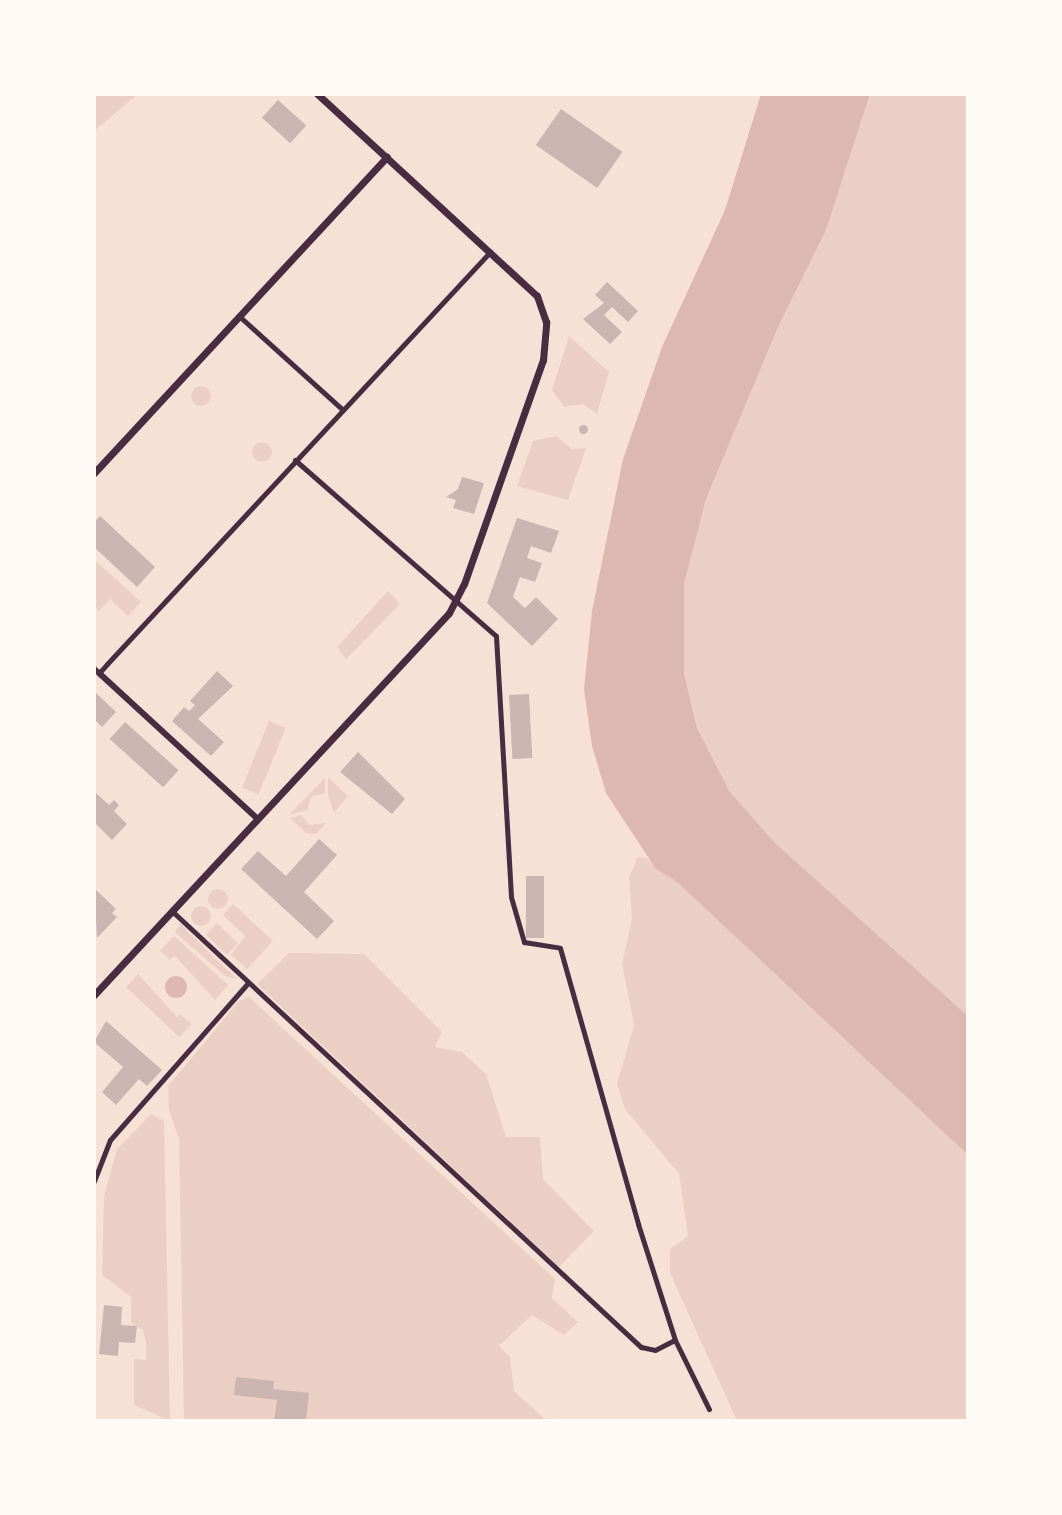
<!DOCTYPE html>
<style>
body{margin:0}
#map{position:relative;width:1062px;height:1515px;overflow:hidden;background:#f7e1d7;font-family:"Open Sans",sans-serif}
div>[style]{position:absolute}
.green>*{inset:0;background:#ebcfc5;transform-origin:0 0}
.round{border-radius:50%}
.water>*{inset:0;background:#dcb8b0}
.building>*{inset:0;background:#ccb4b1;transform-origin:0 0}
.minor>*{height:5px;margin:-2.5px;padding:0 2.5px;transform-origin:2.5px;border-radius:2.5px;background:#4a2c40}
.tertiary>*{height:6px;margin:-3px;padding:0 3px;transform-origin:3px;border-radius:3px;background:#4a2c40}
.secondary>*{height:7px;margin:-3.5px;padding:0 3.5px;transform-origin:3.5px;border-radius:3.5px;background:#4a2c40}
span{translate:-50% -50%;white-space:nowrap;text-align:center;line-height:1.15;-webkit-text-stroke:6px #fffaf5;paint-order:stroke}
.frame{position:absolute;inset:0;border:96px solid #fffaf5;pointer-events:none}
</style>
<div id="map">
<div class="green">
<div style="clip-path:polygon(94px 94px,138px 94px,94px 131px)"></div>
<div style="clip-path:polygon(870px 94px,968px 94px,968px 1016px,775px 843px,728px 791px,697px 728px,684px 673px,684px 584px,706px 499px,779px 325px,826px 230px)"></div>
<div style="clip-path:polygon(569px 336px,609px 372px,597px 414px,583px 404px,564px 407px,552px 390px)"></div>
<div class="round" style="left:191px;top:386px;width:20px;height:20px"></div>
<div style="clip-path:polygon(556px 436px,572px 449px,586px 448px,568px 500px,517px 486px,533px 441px)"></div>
<div class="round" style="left:252px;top:442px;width:20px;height:20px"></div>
<div style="clip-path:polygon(94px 559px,141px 602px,128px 616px,110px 599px,99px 611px,94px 606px)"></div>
<div style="clip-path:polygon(388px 591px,400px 604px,346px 659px,337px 647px)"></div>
<div style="left:269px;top:721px;width:18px;height:72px;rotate:22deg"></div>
<div style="clip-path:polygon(328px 777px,348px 796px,334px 813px,328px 795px)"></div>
<div style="clip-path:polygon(325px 778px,325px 793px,311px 797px,307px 810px,289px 815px)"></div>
<div style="clip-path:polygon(302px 815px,309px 825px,326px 823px,316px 834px,306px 833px,290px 818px)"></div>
<div style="clip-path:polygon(638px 857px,646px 858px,677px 882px,968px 1155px,968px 1421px,737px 1421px,670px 1273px,670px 1249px,688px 1236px,679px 1174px,625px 1109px,617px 1083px,634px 1025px,622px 964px,632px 919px,629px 877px)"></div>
<div class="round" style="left:208px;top:889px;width:20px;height:20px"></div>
<div style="clip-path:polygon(233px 904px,273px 941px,247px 969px,231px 955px,245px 936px,223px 915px)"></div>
<div class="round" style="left:191px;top:906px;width:20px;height:20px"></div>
<div style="clip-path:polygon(181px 923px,187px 931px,237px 979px,225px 976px,175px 932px)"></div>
<div style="left:217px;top:923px;width:29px;height:16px;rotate:44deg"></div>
<div style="clip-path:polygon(174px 936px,228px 985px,215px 1000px,175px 956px,170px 960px,160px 951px)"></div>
<div style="clip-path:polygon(289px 953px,364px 954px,442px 1032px,435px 1047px,462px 1052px,486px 1074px,506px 1137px,540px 1137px,543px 1179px,594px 1231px,559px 1267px,257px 984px)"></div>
<div style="clip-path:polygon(138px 974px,177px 1017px,180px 1014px,192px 1024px,179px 1037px,126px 987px)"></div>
<div style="clip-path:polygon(249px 997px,555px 1279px,552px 1298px,578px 1322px,564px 1335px,532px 1315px,499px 1346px,510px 1357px,514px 1391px,547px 1421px,184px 1421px,179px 1139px,169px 1110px,168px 1086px,239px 1001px)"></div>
<div style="clip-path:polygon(151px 1114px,164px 1121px,170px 1421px,134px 1405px,134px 1359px,146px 1360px,146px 1342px,143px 1330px,131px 1323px,131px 1297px,102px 1275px,104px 1196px,117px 1149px)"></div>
</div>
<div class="water">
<div style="clip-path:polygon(761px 94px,870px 94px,826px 230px,779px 325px,706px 499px,684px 584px,684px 673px,697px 728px,729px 791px,775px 843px,968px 1016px,968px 1155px,677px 882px,656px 869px,606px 793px,592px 746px,584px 689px,592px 611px,623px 459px,662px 347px,725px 210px)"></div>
<div class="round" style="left:165px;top:976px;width:22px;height:22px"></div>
</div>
<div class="building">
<div style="left:278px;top:100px;width:38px;height:24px;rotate:42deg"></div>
<div style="left:561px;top:109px;width:75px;height:44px;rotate:35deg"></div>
<div style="clip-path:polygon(607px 282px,638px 311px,628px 322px,612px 307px,604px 315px,622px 332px,610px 344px,583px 319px,604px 303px,595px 295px)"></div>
<div class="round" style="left:578.5px;top:424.5px;width:9px;height:9px"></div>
<div style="clip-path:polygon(462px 477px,484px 483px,474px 514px,453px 508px,456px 500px,446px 497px,458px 489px)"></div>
<div style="clip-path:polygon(100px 516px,155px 567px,137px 587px,94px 547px,94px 522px)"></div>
<div style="clip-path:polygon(517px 518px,559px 531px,551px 553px,531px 546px,527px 558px,542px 563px,535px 582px,520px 577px,513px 597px,525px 608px,536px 597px,558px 619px,532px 646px,487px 603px)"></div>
<div style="clip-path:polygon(217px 671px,233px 686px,198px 719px,224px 742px,211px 756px,172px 721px,184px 707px,189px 711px,195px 705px,190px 701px)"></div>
<div style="clip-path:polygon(94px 691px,116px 712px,102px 727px,94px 719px)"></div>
<div style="left:529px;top:694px;width:64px;height:20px;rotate:87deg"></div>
<div style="left:125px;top:722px;width:72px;height:23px;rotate:42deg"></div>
<div style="clip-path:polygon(358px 752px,405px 799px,392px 814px,340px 772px)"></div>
<div style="clip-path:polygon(94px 791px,109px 805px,114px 800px,119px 805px,114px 811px,127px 824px,112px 840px,94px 822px)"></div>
<div style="clip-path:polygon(319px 839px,337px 855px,304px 892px,334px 921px,317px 939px,241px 869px,258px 851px,286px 876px)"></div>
<div style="left:526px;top:876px;width:18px;height:62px"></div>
<div style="clip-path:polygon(94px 888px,116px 909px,112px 913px,117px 917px,97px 938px)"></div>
<div style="clip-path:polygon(106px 1021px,162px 1070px,147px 1086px,139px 1079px,116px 1105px,102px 1092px,123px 1067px,94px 1042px)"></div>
<div style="clip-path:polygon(104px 1305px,122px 1307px,121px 1325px,137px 1326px,135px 1343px,119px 1342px,118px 1356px,99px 1354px)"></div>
<div style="clip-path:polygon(236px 1377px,274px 1381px,273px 1389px,309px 1393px,306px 1421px,274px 1421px,277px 1400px,234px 1395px)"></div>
</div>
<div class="minor">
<div style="left:239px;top:316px;width:140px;rotate:42.1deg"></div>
<div style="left:295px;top:460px;width:267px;rotate:41.2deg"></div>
<div style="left:496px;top:636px;width:261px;rotate:86.7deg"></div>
<div style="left:511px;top:897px;width:47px;rotate:73.9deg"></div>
<div style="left:524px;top:942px;width:36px;rotate:9deg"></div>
<div style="left:560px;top:948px;width:287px;rotate:74.2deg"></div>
<div style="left:638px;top:1224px;width:122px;rotate:72.3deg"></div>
<div style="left:675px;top:1340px;width:77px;rotate:63.8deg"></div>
<div style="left:94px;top:668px;width:7px;rotate:45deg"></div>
<div style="left:99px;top:673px;width:12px;rotate:-48deg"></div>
<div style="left:107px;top:664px;width:563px;rotate:-47.09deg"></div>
<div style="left:173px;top:912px;width:639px;rotate:42.91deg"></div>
<div style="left:641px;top:1347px;width:14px;rotate:12deg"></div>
<div style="left:655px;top:1350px;width:22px;rotate:-27deg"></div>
<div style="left:94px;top:1181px;width:44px;rotate:-68.7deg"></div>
<div style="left:110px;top:1140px;width:209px;rotate:-48.7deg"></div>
</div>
<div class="tertiary">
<div style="left:99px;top:673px;width:216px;rotate:42.6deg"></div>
</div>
<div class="secondary">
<div style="left:94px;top:473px;width:431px;rotate:-47.2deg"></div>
<div style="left:94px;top:995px;width:521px;rotate:-47.1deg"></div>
<div style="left:449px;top:613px;width:33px;rotate:-63deg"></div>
<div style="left:464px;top:584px;width:238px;rotate:-70.6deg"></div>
<div style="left:543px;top:360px;width:38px;rotate:-85deg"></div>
<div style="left:546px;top:322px;width:28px;rotate:-109deg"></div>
<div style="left:537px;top:296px;width:299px;rotate:-137.4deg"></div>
</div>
<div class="frame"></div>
</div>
